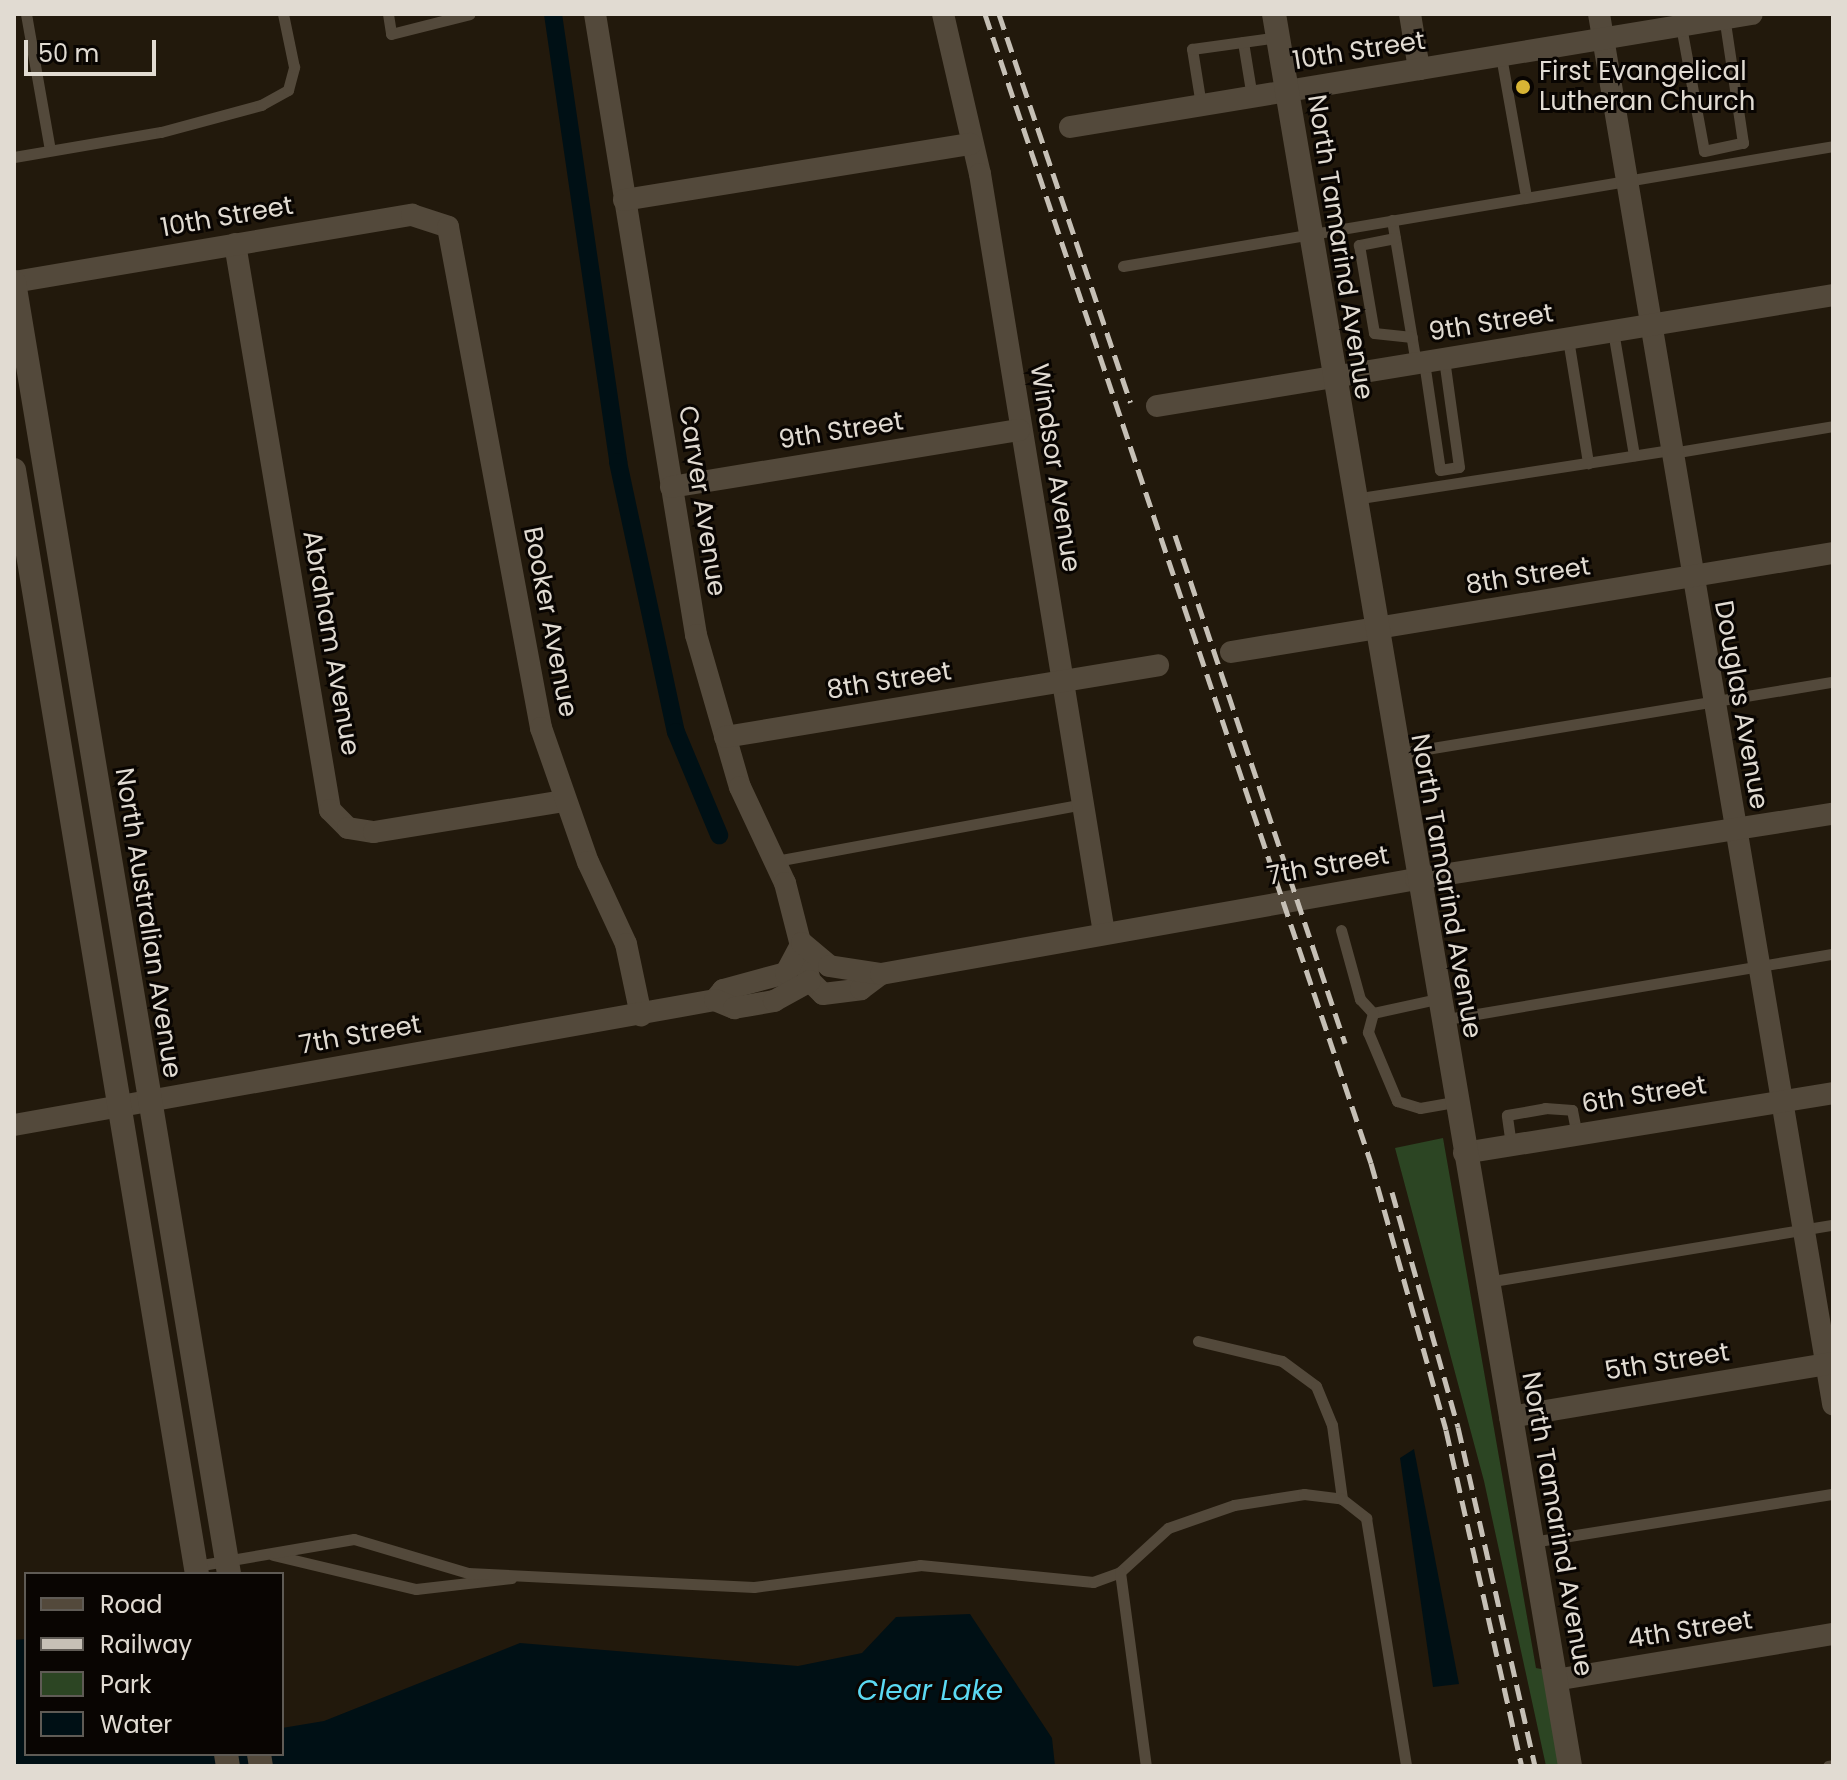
<!DOCTYPE html>
<style>
body{margin:0}
#map{position:relative;width:1847px;height:1780px;overflow:hidden;background:#22190c;font-family:Poppins,sans-serif}
div>[style]{position:absolute}
.green>*{inset:0;background:#2c4523}
.water>*{inset:0;background:#001015}
.canal>*{height:18px;margin:-9px;padding:0 9px;transform-origin:9px;border-radius:9px;background:#001015}
.lane>*{height:11px;margin:-5.5px;padding:0 5.5px;transform-origin:5.5px;border-radius:5.5px;background:#53493b}
.street>*{height:22px;margin:-11px;padding:0 11px;transform-origin:11px;border-radius:11px;background:#53493b}
.secondary>*{height:24px;margin:-12px;padding:0 12px;transform-origin:12px;border-radius:12px;background:#53493b}
.rail>*{height:5px;margin-top:-2.5px;transform-origin:0;background:repeating-linear-gradient(90deg,#c6c0b6 0 16px,transparent 0 24px)}
.dots>*{width:22px;height:22px;translate:-50% -50%;box-sizing:border-box;border:4px solid #090502;border-radius:50%}
span{translate:-50% -50%;white-space:nowrap;text-align:center;line-height:1.15;-webkit-text-stroke:6px #090502;paint-order:stroke}
.street-label{font-size:26px;color:#e1dbd2}
.poi-label{font-size:26px;color:#e1dbd2}
.left{translate:0 -50%;text-align:left}
.water-label{font-size:28px;color:#5bd9f2;font-style:italic}
.frame{position:absolute;inset:0;border:16px solid #e1dbd2;pointer-events:none}
.legend{position:absolute;left:24px;top:1572px;width:260px;height:184px;box-sizing:border-box;background:#090502;border:2px solid #5f5b55;margin:0;padding:10px 14px;list-style:none;font-size:24px;color:#e1dbd2}
.legend li{display:flex;align-items:center;gap:16px;height:40px}
.legend b{width:40px;border:2px solid #5f5b55}
.scale{position:absolute;left:24px;top:40px;width:132px;height:36px;box-sizing:border-box;border:4px solid #e1dbd2;border-top:0;padding-left:10px;font-size:24px;line-height:28px;white-space:nowrap;color:#e1dbd2;-webkit-text-stroke:6px #090502;paint-order:stroke}
</style>
<div id="map">
<div class="green">
<div style="clip-path:polygon(1443px 1138px,1536px 1668px,1546px 1670px,1562px 1766px,1546px 1766px,1484px 1481px,1395px 1148px)"></div>
</div>
<div class="water">
<div style="clip-path:polygon(1414px 1449px,1459px 1684px,1433px 1687px,1400px 1458px)"></div>
<div style="clip-path:polygon(970px 1614px,1052px 1738px,1055px 1766px,14px 1766px,14px 1640px,26px 1639px,26px 1754px,282px 1754px,282px 1728px,324px 1721px,520px 1643px,798px 1666px,862px 1653px,896px 1617px)"></div>
</div>
<div class="canal">
<div style="left:553px;top:14px;width:453px;rotate:81.7deg"></div>
<div style="left:618px;top:462px;width:276px;rotate:77.9deg"></div>
<div style="left:676px;top:732px;width:112px;rotate:67.3deg"></div>
</div>
<div class="lane">
<div style="left:26px;top:14px;width:138px;rotate:80deg"></div>
<div style="left:388px;top:14px;width:20px;rotate:81deg"></div>
<div style="left:391px;top:34px;width:81px;rotate:-14.2deg"></div>
<div style="left:1681px;top:26px;width:127px;rotate:79.6deg"></div>
<div style="left:1704px;top:151px;width:40px;rotate:-12deg"></div>
<div style="left:1743px;top:143px;width:128px;rotate:-98.5deg"></div>
<div style="left:1243px;top:42px;width:56px;rotate:80.7deg"></div>
<div style="left:1501px;top:56px;width:142px;rotate:79.9deg"></div>
<div style="left:1201px;top:105px;width:57px;rotate:-99.1deg"></div>
<div style="left:1192px;top:49px;width:87px;rotate:-7.9deg"></div>
<div style="left:14px;top:157px;width:149px;rotate:-9.7deg"></div>
<div style="left:161px;top:132px;width:104px;rotate:-15.1deg"></div>
<div style="left:261px;top:105px;width:31px;rotate:-29deg"></div>
<div style="left:288px;top:90px;width:24px;rotate:-75deg"></div>
<div style="left:294px;top:67px;width:54px;rotate:-101.7deg"></div>
<div style="left:1392px;top:220px;width:146px;rotate:80.5deg"></div>
<div style="left:1395px;top:238px;width:37px;rotate:169deg"></div>
<div style="left:1359px;top:245px;width:89px;rotate:80.3deg"></div>
<div style="left:1374px;top:333px;width:38px;rotate:6deg"></div>
<div style="left:1123px;top:266px;width:720px;rotate:-9.59deg"></div>
<div style="left:1613px;top:331px;width:126px;rotate:80.4deg"></div>
<div style="left:1568px;top:339px;width:126px;rotate:80.8deg"></div>
<div style="left:1424px;top:362px;width:109px;rotate:81.6deg"></div>
<div style="left:1440px;top:470px;width:19px;rotate:-9deg"></div>
<div style="left:1459px;top:467px;width:109px;rotate:-97.9deg"></div>
<div style="left:1672px;top:453px;width:163px;rotate:-9.5deg"></div>
<div style="left:1354px;top:499px;width:320px;rotate:-8.8deg"></div>
<div style="left:1396px;top:754px;width:443px;rotate:-9.4deg"></div>
<div style="left:776px;top:861px;width:312px;rotate:-10.5deg"></div>
<div style="left:1341px;top:930px;width:72px;rotate:74.6deg"></div>
<div style="left:1360px;top:999px;width:19px;rotate:47deg"></div>
<div style="left:1437px;top:999px;width:66px;rotate:167.7deg"></div>
<div style="left:1373px;top:1013px;width:20px;rotate:105deg"></div>
<div style="left:1368px;top:1032px;width:75px;rotate:67.2deg"></div>
<div style="left:1397px;top:1101px;width:24px;rotate:17deg"></div>
<div style="left:1420px;top:1108px;width:36px;rotate:-10deg"></div>
<div style="left:1441px;top:1020px;width:398px;rotate:-9.6deg"></div>
<div style="left:1511px;top:1145px;width:30px;rotate:-98deg"></div>
<div style="left:1507px;top:1115px;width:39px;rotate:-10deg"></div>
<div style="left:1545px;top:1108px;width:27px;rotate:4deg"></div>
<div style="left:1572px;top:1110px;width:25px;rotate:79deg"></div>
<div style="left:1487px;top:1282px;width:351px;rotate:-9.4deg"></div>
<div style="left:1198px;top:1341px;width:86px;rotate:13.4deg"></div>
<div style="left:1282px;top:1361px;width:42px;rotate:36.3deg"></div>
<div style="left:1316px;top:1386px;width:42px;rotate:67.7deg"></div>
<div style="left:1332px;top:1425px;width:75px;rotate:82.3deg"></div>
<div style="left:1532px;top:1542px;width:305px;rotate:-9.1deg"></div>
<div style="left:273px;top:1555px;width:147px;rotate:13.4deg"></div>
<div style="left:416px;top:1589px;width:96px;rotate:-6.6deg"></div>
<div style="left:196px;top:1566px;width:160px;rotate:-9.7deg"></div>
<div style="left:354px;top:1539px;width:119px;rotate:16.6deg"></div>
<div style="left:468px;top:1573px;width:286px;rotate:2.8deg"></div>
<div style="left:754px;top:1587px;width:167px;rotate:-7.5deg"></div>
<div style="left:920px;top:1565px;width:174px;rotate:5.6deg"></div>
<div style="left:1093px;top:1582px;width:29px;rotate:-20deg"></div>
<div style="left:1120px;top:1572px;width:65px;rotate:-42.5deg"></div>
<div style="left:1168px;top:1528px;width:70px;rotate:-19.2deg"></div>
<div style="left:1234px;top:1505px;width:71px;rotate:-8.9deg"></div>
<div style="left:1304px;top:1494px;width:38px;rotate:7deg"></div>
<div style="left:1342px;top:1499px;width:31px;rotate:38deg"></div>
<div style="left:1366px;top:1518px;width:251px;rotate:80.8deg"></div>
<div style="left:1120px;top:1572px;width:196px;rotate:82.4deg"></div>
<div style="left:1828px;top:1766px;width:5px;rotate:-11deg"></div>
</div>
<div class="street">
<div style="left:595px;top:14px;width:629px;rotate:80.76deg"></div>
<div style="left:696px;top:635px;width:158px;rotate:73.9deg"></div>
<div style="left:740px;top:787px;width:106px;rotate:64.9deg"></div>
<div style="left:785px;top:883px;width:101px;rotate:75.7deg"></div>
<div style="left:943px;top:14px;width:164px;rotate:77deg"></div>
<div style="left:980px;top:174px;width:769px;rotate:80.72deg"></div>
<div style="left:1410px;top:14px;width:56px;rotate:80.7deg"></div>
<div style="left:1599px;top:14px;width:1410px;rotate:80.44deg"></div>
<div style="left:1070px;top:127px;width:691px;rotate:-9.41deg"></div>
<div style="left:624px;top:200px;width:351px;rotate:-9.2deg"></div>
<div style="left:235px;top:244px;width:574px;rotate:80.47deg"></div>
<div style="left:330px;top:810px;width:25px;rotate:45deg"></div>
<div style="left:348px;top:828px;width:26px;rotate:9deg"></div>
<div style="left:374px;top:832px;width:193px;rotate:-9.3deg"></div>
<div style="left:14px;top:282px;width:404px;rotate:-9.6deg"></div>
<div style="left:412px;top:215px;width:38px;rotate:18deg"></div>
<div style="left:448px;top:227px;width:510px;rotate:79.48deg"></div>
<div style="left:541px;top:728px;width:142px;rotate:70.7deg"></div>
<div style="left:588px;top:862px;width:90px;rotate:65.1deg"></div>
<div style="left:626px;top:944px;width:73px;rotate:78.1deg"></div>
<div style="left:1157px;top:406px;width:685px;rotate:-9.32deg"></div>
<div style="left:671px;top:487px;width:353px;rotate:-9.3deg"></div>
<div style="left:1231px;top:652px;width:610px;rotate:-9.34deg"></div>
<div style="left:725px;top:737px;width:439px;rotate:-9.4deg"></div>
<div style="left:810px;top:981px;width:18px;rotate:45deg"></div>
<div style="left:823px;top:994px;width:38px;rotate:-7deg"></div>
<div style="left:861px;top:989px;width:25px;rotate:-37deg"></div>
<div style="left:715px;top:1000px;width:13px;rotate:-51deg"></div>
<div style="left:723px;top:990px;width:65px;rotate:-15.1deg"></div>
<div style="left:786px;top:973px;width:34px;rotate:-62deg"></div>
<div style="left:802px;top:943px;width:35px;rotate:40deg"></div>
<div style="left:829px;top:966px;width:53px;rotate:8.7deg"></div>
<div style="left:881px;top:974px;width:543px;rotate:-10.07deg"></div>
<div style="left:1416px;top:879px;width:422px;rotate:-8.9deg"></div>
<div style="left:14px;top:1125px;width:712px;rotate:-10.11deg"></div>
<div style="left:715px;top:1000px;width:21px;rotate:23deg"></div>
<div style="left:734px;top:1008px;width:41px;rotate:-9.9deg"></div>
<div style="left:774px;top:1001px;width:41px;rotate:-29.1deg"></div>
<div style="left:1464px;top:1153px;width:374px;rotate:-9.2deg"></div>
<div style="left:1510px;top:1417px;width:327px;rotate:-9.5deg"></div>
<div style="left:1555px;top:1680px;width:282px;rotate:-9.4deg"></div>
</div>
<div class="secondary">
<div style="left:1274px;top:14px;width:1777px;rotate:80.41deg"></div>
<div style="left:14px;top:282px;width:1310px;rotate:80.55deg"></div>
<div style="left:14px;top:470px;width:1119px;rotate:80.59deg"></div>
<div style="left:226px;top:1754px;width:12px;rotate:81deg"></div>
<div style="left:259px;top:1754px;width:12px;rotate:81deg"></div>
</div>
<div class="rail">
<div style="left:985px;top:14px;width:1212px;rotate:71.43deg"></div>
<div style="left:1371px;top:1163px;width:277px;rotate:74.3deg"></div>
<div style="left:1446px;top:1430px;width:344px;rotate:77.3deg"></div>
<div style="left:999px;top:14px;width:410px;rotate:71.3deg"></div>
<div style="left:1175px;top:535px;width:536px;rotate:71.5deg"></div>
<div style="left:1392px;top:1192px;width:244px;rotate:74.3deg"></div>
<div style="left:1458px;top:1427px;width:348px;rotate:77.2deg"></div>
</div>
<div class="dots">
<div style="left:1523px;top:87px;background:#d8b434"></div>
</div>
<div class="street-label">
<span style="left:1359px;top:51px;rotate:-9deg">10th Street</span>
<span style="left:227px;top:217px;rotate:-10deg">10th Street</span>
<span style="left:1340px;top:247px;rotate:81deg">North Tamarind Avenue</span>
<span style="left:1491px;top:323px;rotate:-9deg">9th Street</span>
<span style="left:841px;top:431px;rotate:-9deg">9th Street</span>
<span style="left:1055px;top:468px;rotate:81deg">Windsor Avenue</span>
<span style="left:702px;top:501px;rotate:81deg">Carver Avenue</span>
<span style="left:1528px;top:576px;rotate:-9deg">8th Street</span>
<span style="left:550px;top:622px;rotate:79deg">Booker Avenue</span>
<span style="left:331px;top:643px;rotate:80deg">Abraham Avenue</span>
<span style="left:889px;top:681px;rotate:-9deg">8th Street</span>
<span style="left:1741px;top:705px;rotate:80deg">Douglas Avenue</span>
<span style="left:1328px;top:866px;rotate:-10deg">7th Street</span>
<span style="left:1446px;top:886px;rotate:80deg">North Tamarind Avenue</span>
<span style="left:148px;top:923px;rotate:81deg">North Australian Avenue</span>
<span style="left:360px;top:1035px;rotate:-10deg">7th Street</span>
<span style="left:1644px;top:1095px;rotate:-9deg">6th Street</span>
<span style="left:1667px;top:1362px;rotate:-9deg">5th Street</span>
<span style="left:1557px;top:1524px;rotate:80deg">North Tamarind Avenue</span>
<span style="left:1690px;top:1630px;rotate:-9deg">4th Street</span>
</div>
<div class="poi-label">
<span class="left" style="left:1539px;top:87px">First Evangelical<br>Lutheran Church</span>
</div>
<div class="water-label">
<span style="left:930px;top:1691px">Clear Lake</span>
</div>
<div class="frame"></div>
<ul class="legend">
<li><b style="height:10px;background:#53493b"></b>Road</li>
<li><b style="height:10px;background:#c6c0b6"></b>Railway</li>
<li><b style="height:22px;background:#2c4523"></b>Park</li>
<li><b style="height:22px;background:#001015"></b>Water</li>
</ul>
<div class="scale">50 m</div>
</div>
